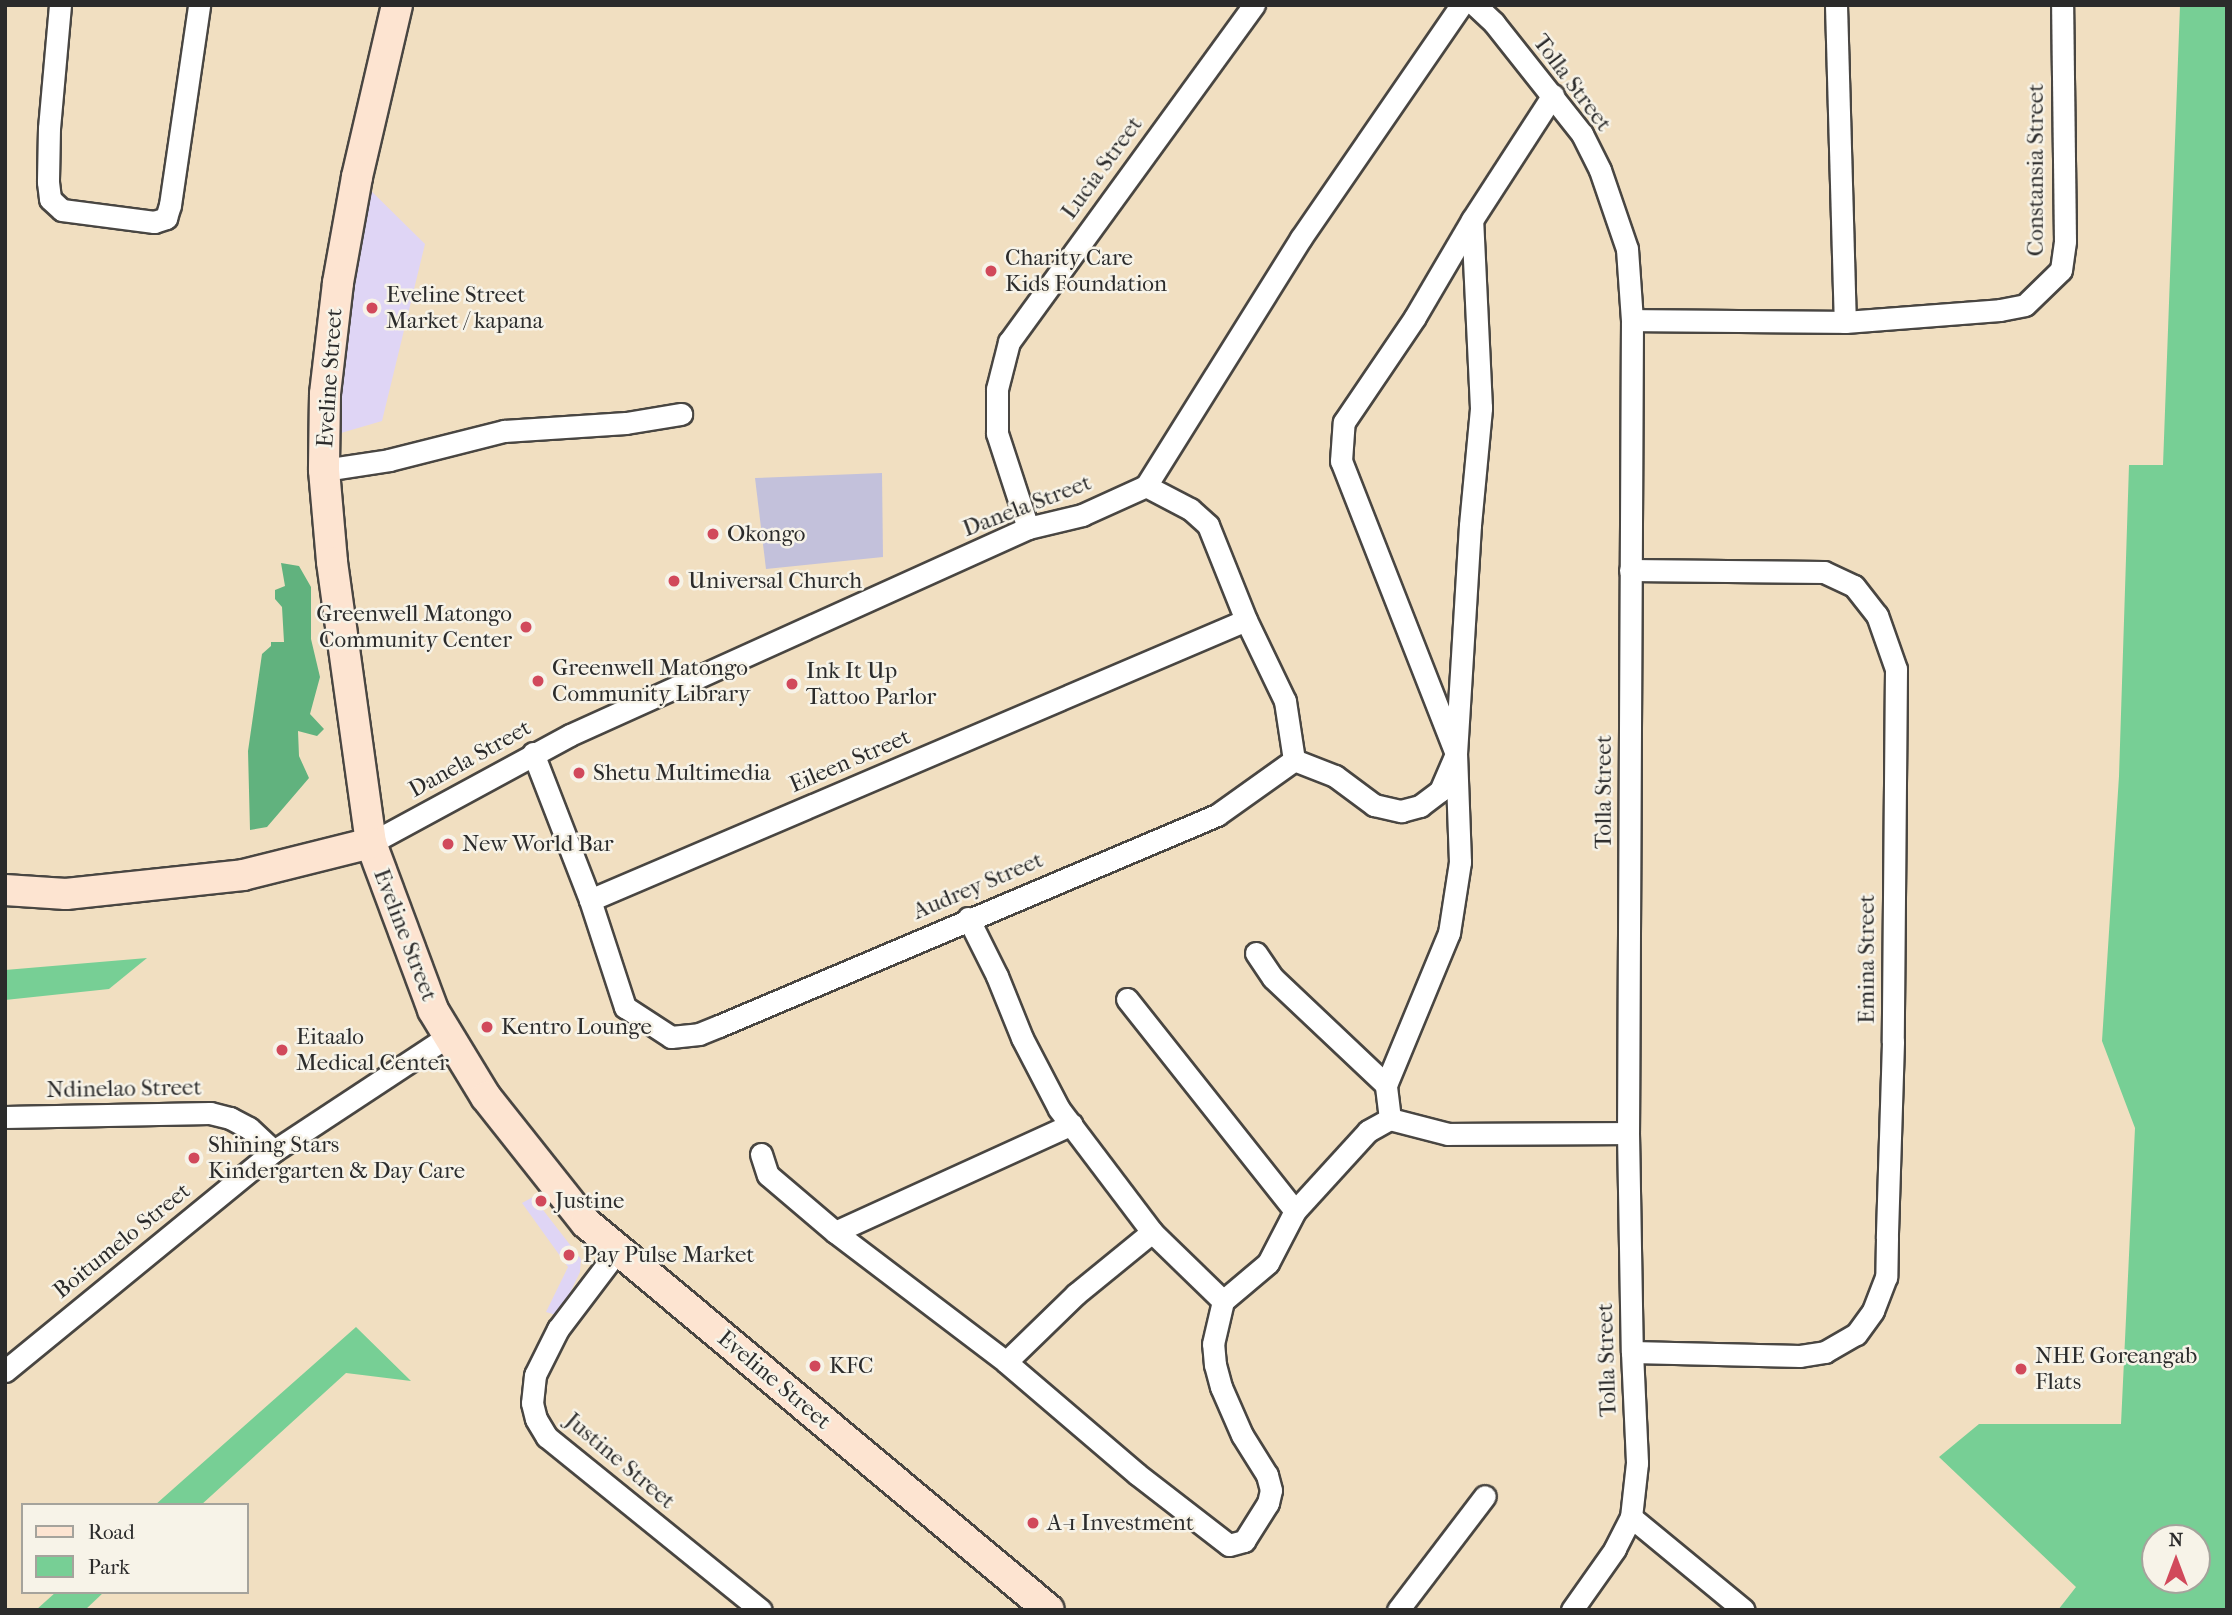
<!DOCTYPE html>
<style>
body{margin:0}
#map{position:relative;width:2232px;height:1615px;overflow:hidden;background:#f1dfc1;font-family:"IM FELL French Canon",serif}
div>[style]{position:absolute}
.built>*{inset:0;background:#dfd5f5}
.industrial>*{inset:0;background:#c3c1db}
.green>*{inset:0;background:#77cf95}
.forest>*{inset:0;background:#61b27e}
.roads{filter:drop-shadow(2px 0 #494642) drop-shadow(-2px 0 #494642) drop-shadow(0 2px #494642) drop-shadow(0 -2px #494642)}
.street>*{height:21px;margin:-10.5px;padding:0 10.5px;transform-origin:10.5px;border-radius:10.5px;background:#fff}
.secondary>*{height:30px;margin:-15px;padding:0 15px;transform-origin:15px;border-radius:15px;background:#fde4d1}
.dots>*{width:19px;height:19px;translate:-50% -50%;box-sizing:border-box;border:4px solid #f7f3e8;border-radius:50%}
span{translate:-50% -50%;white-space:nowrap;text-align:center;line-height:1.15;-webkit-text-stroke:5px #f7f3e8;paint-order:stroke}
.street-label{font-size:23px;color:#2b2b2b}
.poi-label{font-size:23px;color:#2b2b2b}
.left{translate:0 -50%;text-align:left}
.right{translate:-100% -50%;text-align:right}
.frame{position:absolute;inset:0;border:7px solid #2b2b2b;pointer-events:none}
.legend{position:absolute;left:21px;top:1503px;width:228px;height:91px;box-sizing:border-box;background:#f7f3e8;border:2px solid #a5a39c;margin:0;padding:9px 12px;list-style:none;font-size:21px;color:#2b2b2b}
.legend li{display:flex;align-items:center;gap:14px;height:35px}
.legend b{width:35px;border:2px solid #a5a39c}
.north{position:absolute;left:2141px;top:1524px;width:70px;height:70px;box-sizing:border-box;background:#f7f3e8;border:2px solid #a5a39c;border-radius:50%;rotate:0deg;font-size:19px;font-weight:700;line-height:28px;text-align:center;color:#2b2b2b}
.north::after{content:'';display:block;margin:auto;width:24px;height:32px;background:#d1495b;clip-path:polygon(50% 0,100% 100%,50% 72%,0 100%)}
</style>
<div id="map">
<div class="built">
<div style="clip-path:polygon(357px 177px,425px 244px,382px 421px,324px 438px)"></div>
<div style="clip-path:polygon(533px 1197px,581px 1259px,580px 1272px,559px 1316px,546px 1312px,568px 1267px,522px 1203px)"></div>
</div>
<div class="industrial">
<div style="clip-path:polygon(882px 473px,883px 557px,766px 569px,755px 478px)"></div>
</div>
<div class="green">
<div style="clip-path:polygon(evenodd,2180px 5px,2227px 5px,2227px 1610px,2058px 1610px,2076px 1587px,1939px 1457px,1979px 1424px,2121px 1424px,2135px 1128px,2102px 1041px,2119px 776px,2129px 465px,2163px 465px,2180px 5px,2155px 1538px,2197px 1538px,2197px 1580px,2155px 1580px,2155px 1538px)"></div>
<div style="clip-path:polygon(147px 958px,109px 989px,5px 1000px,5px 970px)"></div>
<div style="clip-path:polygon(356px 1327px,411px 1381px,346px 1373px,201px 1505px,155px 1505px)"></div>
<div style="clip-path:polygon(56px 1592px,104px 1592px,85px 1610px,36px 1610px)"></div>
</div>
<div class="forest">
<div style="clip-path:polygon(281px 563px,299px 566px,311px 587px,311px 639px,320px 677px,310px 714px,324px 729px,317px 736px,298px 731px,299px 756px,309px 778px,267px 827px,250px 830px,248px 751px,262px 654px,271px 646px,271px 642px,284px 642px,282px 607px,275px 599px,275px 590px,285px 586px)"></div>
</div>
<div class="roads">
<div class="street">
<div style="left:60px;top:5px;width:123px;rotate:95.1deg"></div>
<div style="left:49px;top:128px;width:54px;rotate:91.1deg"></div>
<div style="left:48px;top:182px;width:17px;rotate:83deg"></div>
<div style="left:50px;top:199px;width:16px;rotate:43deg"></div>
<div style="left:62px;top:210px;width:93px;rotate:7.4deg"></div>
<div style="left:154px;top:222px;width:13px;rotate:-18deg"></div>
<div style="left:166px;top:218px;width:14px;rotate:-73deg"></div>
<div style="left:170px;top:205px;width:202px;rotate:-81.7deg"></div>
<div style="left:1475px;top:5px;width:26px;rotate:43deg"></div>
<div style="left:1494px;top:23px;width:142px;rotate:51.6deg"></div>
<div style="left:1582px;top:134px;width:40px;rotate:63.4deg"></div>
<div style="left:1600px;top:170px;width:83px;rotate:71.1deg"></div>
<div style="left:1627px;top:249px;width:71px;rotate:86deg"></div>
<div style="left:1632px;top:320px;width:813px;rotate:90.28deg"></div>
<div style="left:1628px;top:1133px;width:219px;rotate:89deg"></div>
<div style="left:1632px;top:1352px;width:111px;rotate:87.4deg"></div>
<div style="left:1637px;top:1463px;width:54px;rotate:96.3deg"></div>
<div style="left:1631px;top:1517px;width:36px;rotate:117deg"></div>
<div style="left:1615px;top:1549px;width:75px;rotate:125.2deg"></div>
<div style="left:1836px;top:5px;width:317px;rotate:88.4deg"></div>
<div style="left:1845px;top:322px;width:155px;rotate:-4.4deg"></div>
<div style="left:2000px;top:310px;width:25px;rotate:-11deg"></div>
<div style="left:2025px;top:305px;width:50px;rotate:-44.2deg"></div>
<div style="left:2061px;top:270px;width:29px;rotate:-82deg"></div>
<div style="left:2065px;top:241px;width:236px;rotate:-90.7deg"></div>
<div style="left:1632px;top:320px;width:213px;rotate:0.5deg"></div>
<div style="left:324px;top:470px;width:66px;rotate:-8.7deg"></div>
<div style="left:389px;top:460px;width:119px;rotate:-14.2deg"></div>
<div style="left:504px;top:431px;width:122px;rotate:-3.8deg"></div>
<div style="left:626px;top:423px;width:56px;rotate:-9.3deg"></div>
<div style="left:1028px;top:528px;width:100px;rotate:-108.1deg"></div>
<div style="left:997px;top:433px;width:44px;rotate:-90deg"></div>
<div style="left:997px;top:389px;width:49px;rotate:-75.7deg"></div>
<div style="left:1009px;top:342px;width:417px;rotate:-54deg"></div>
<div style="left:1630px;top:570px;width:194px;rotate:0.6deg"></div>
<div style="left:1824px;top:572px;width:33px;rotate:25deg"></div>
<div style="left:1854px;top:586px;width:37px;rotate:52deg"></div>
<div style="left:1877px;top:615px;width:57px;rotate:70.6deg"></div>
<div style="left:1896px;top:669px;width:373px;rotate:90.5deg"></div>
<div style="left:1893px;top:1042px;width:196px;rotate:91.8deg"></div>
<div style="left:1887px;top:1238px;width:39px;rotate:91deg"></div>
<div style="left:1886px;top:1277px;width:36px;rotate:111deg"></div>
<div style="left:1873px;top:1311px;width:29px;rotate:126deg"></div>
<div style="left:1856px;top:1334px;width:36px;rotate:150deg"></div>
<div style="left:1825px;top:1352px;width:25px;rotate:171deg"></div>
<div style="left:1800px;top:1356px;width:168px;rotate:-178.6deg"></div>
<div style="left:533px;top:753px;width:158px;rotate:68.8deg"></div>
<div style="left:590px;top:900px;width:113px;rotate:71.9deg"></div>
<div style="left:625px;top:1007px;width:55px;rotate:33.1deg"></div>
<div style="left:671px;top:1037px;width:28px;rotate:-6deg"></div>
<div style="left:699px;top:1034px;width:22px;rotate:-22deg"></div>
<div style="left:719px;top:1026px;width:541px;rotate:-22.96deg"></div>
<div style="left:1217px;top:815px;width:95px;rotate:-35.5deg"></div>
<div style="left:1294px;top:760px;width:60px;rotate:-98.7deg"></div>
<div style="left:1285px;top:701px;width:90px;rotate:-115.7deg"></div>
<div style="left:1246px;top:620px;width:102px;rotate:-111.8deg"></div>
<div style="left:1208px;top:525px;width:24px;rotate:-138deg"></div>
<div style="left:1190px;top:509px;width:50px;rotate:-152.4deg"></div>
<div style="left:1294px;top:760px;width:44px;rotate:21.3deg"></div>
<div style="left:1335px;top:776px;width:49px;rotate:36.6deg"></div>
<div style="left:1374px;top:805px;width:28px;rotate:13deg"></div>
<div style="left:1401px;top:811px;width:20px;rotate:-15deg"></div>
<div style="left:1420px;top:806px;width:25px;rotate:-37deg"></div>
<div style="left:1440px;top:791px;width:40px;rotate:-66.6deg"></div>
<div style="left:1456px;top:754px;width:315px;rotate:-111.4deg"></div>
<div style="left:1341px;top:461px;width:39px;rotate:-86deg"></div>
<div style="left:1344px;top:422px;width:127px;rotate:-55.9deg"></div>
<div style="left:1415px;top:317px;width:113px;rotate:-59.6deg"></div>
<div style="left:1472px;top:220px;width:149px;rotate:-57.1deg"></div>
<div style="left:371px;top:843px;width:226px;rotate:-28.5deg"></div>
<div style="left:570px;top:735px;width:503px;rotate:-24.32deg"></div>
<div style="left:1028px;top:528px;width:56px;rotate:-13.5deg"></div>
<div style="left:1082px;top:515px;width:70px;rotate:-24.4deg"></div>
<div style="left:1146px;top:486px;width:292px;rotate:-58deg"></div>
<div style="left:1301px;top:238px;width:283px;rotate:-55.5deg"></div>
<div style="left:590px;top:900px;width:713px;rotate:-23.11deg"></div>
<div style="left:968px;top:918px;width:65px;rotate:63.4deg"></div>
<div style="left:997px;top:976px;width:67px;rotate:68deg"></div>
<div style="left:1022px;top:1038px;width:80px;rotate:62.5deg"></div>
<div style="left:1059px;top:1109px;width:154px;rotate:52.9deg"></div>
<div style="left:1152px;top:1232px;width:99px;rotate:44.2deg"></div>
<div style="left:1256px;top:953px;width:30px;rotate:56deg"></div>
<div style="left:1273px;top:978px;width:156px;rotate:43.4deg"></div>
<div style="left:1127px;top:999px;width:270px;rotate:51.6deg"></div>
<div style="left:5px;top:1117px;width:205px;rotate:-1.1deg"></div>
<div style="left:210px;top:1113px;width:21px;rotate:14deg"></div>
<div style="left:230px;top:1118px;width:21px;rotate:28deg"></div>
<div style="left:249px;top:1128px;width:34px;rotate:43deg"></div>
<div style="left:1390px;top:1119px;width:34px;rotate:-97deg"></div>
<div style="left:1386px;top:1085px;width:165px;rotate:-67.5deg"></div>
<div style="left:1449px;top:933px;width:72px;rotate:-81.2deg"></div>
<div style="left:1460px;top:862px;width:108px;rotate:-92.1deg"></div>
<div style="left:1456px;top:754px;width:229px;rotate:-86.5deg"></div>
<div style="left:1470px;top:525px;width:118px;rotate:-84.6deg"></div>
<div style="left:1481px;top:408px;width:188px;rotate:-92.7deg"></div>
<div style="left:761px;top:1154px;width:22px;rotate:72deg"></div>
<div style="left:768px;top:1175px;width:88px;rotate:40.4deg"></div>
<div style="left:835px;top:1232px;width:215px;rotate:37.2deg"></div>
<div style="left:1006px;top:1362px;width:172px;rotate:40.5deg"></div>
<div style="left:1137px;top:1474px;width:116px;rotate:37.7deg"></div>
<div style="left:1229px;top:1545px;width:16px;rotate:-15deg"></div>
<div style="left:1244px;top:1541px;width:45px;rotate:-57.7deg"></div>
<div style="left:1268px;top:1503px;width:13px;rotate:-77deg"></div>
<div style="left:1271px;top:1490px;width:16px;rotate:-105deg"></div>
<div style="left:1267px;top:1475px;width:47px;rotate:-122deg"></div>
<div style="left:1242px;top:1435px;width:52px;rotate:-113.6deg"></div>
<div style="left:1221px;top:1387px;width:23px;rotate:-105deg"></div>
<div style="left:1215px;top:1365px;width:21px;rotate:-95deg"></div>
<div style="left:1213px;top:1344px;width:44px;rotate:-76.9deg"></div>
<div style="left:1223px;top:1301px;width:59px;rotate:-40.2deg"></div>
<div style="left:1268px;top:1263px;width:59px;rotate:-62.6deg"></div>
<div style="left:1295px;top:1211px;width:108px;rotate:-47.6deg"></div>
<div style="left:1368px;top:1131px;width:25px;rotate:-29deg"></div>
<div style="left:1390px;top:1119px;width:60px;rotate:14.5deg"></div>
<div style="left:1448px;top:1134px;width:180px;rotate:-0.3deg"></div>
<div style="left:835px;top:1232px;width:260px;rotate:-24.5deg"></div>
<div style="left:618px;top:1250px;width:99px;rotate:127.2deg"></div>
<div style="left:558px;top:1329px;width:51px;rotate:116.6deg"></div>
<div style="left:535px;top:1375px;width:28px;rotate:96deg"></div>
<div style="left:532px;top:1403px;width:16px;rotate:76deg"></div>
<div style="left:536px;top:1419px;width:21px;rotate:59deg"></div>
<div style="left:547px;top:1437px;width:275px;rotate:39deg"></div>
<div style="left:1006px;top:1362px;width:98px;rotate:-44.2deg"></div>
<div style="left:1076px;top:1294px;width:98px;rotate:-39.2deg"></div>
<div style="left:5px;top:1371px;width:348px;rotate:-39.3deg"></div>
<div style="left:274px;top:1151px;width:207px;rotate:-33.4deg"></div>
<div style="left:1631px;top:1517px;width:146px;rotate:39.5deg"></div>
<div style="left:1398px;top:1610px;width:143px;rotate:-52.7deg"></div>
</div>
<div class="secondary">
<div style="left:397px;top:5px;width:177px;rotate:103.1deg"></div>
<div style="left:357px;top:177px;width:108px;rotate:100.2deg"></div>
<div style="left:338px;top:283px;width:112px;rotate:96.7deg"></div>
<div style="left:325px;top:394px;width:76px;rotate:90.8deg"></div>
<div style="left:324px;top:470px;width:92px;rotate:85deg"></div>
<div style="left:332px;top:562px;width:284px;rotate:82.1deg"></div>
<div style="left:371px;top:843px;width:178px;rotate:69.6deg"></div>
<div style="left:433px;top:1010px;width:102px;rotate:58.7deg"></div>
<div style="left:486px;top:1097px;width:161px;rotate:51.6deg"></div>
<div style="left:586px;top:1223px;width:603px;rotate:39.89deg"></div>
<div style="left:5px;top:890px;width:61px;rotate:3.8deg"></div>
<div style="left:66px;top:894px;width:178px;rotate:-6.1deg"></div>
<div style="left:243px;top:875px;width:132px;rotate:-14deg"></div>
</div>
</div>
<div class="dots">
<div style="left:991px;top:271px;background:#d1495b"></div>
<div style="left:372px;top:308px;background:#d1495b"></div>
<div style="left:713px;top:534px;background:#d1495b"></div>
<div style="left:674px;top:581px;background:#d1495b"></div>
<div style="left:526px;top:627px;background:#d1495b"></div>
<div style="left:538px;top:681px;background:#d1495b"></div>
<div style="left:792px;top:684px;background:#d1495b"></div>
<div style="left:579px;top:773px;background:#d1495b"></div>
<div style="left:448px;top:844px;background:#d1495b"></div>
<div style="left:487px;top:1027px;background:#d1495b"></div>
<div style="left:282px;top:1050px;background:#d1495b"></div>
<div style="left:194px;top:1158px;background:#d1495b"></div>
<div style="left:541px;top:1201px;background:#d1495b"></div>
<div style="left:569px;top:1255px;background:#d1495b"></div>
<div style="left:815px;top:1366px;background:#d1495b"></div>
<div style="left:2021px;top:1369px;background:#d1495b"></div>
<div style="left:1033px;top:1523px;background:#d1495b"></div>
</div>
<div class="street-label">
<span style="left:1572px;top:83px;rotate:53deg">Tolla Street</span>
<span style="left:1102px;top:168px;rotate:-54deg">Lucia Street</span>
<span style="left:2036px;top:170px;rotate:-90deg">Constansia Street</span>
<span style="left:330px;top:378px;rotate:-86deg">Eveline Street</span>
<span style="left:1027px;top:506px;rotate:-21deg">Danela Street</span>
<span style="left:470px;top:759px;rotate:-29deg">Danela Street</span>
<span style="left:850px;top:761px;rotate:-23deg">Eileen Street</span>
<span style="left:1604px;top:792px;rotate:-90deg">Tolla Street</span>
<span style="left:978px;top:886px;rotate:-23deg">Audrey Street</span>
<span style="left:405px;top:935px;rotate:69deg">Eveline Street</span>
<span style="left:1867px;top:959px;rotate:-90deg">Emina Street</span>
<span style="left:124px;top:1089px;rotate:-1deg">Ndinelao Street</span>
<span style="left:122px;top:1241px;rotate:-39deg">Boitumelo Street</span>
<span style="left:1607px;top:1360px;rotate:-92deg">Tolla Street</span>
<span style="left:774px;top:1380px;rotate:40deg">Eveline Street</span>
<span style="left:620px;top:1461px;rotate:40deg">Justine Street</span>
</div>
<div class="poi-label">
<span class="left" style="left:1005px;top:271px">Charity Care<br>Kids Foundation</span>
<span class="left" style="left:386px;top:308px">Eveline Street<br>Market / kapana</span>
<span class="left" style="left:727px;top:534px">Okongo</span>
<span class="left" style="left:688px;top:581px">Universal Church</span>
<span class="right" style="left:512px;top:627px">Greenwell Matongo<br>Community Center</span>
<span class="left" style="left:552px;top:681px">Greenwell Matongo<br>Community Library</span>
<span class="left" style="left:806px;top:684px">Ink It Up<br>Tattoo Parlor</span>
<span class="left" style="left:593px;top:773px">Shetu Multimedia</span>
<span class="left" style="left:462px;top:844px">New World Bar</span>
<span class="left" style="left:501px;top:1027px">Kentro Lounge</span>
<span class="left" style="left:296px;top:1050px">Eitaalo<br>Medical Center</span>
<span class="left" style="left:208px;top:1158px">Shining Stars<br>Kindergarten &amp; Day Care</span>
<span class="left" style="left:555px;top:1201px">Justine</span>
<span class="left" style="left:583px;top:1255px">Pay Pulse Market</span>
<span class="left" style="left:2035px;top:1369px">NHE Goreangab<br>Flats</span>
<span class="left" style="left:829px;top:1366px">KFC</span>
<span class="left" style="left:1047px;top:1523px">A-1 Investment</span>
</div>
<div class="frame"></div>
<ul class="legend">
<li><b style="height:9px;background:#fde4d1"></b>Road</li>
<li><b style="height:19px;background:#77cf95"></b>Park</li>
</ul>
<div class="north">N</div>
</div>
